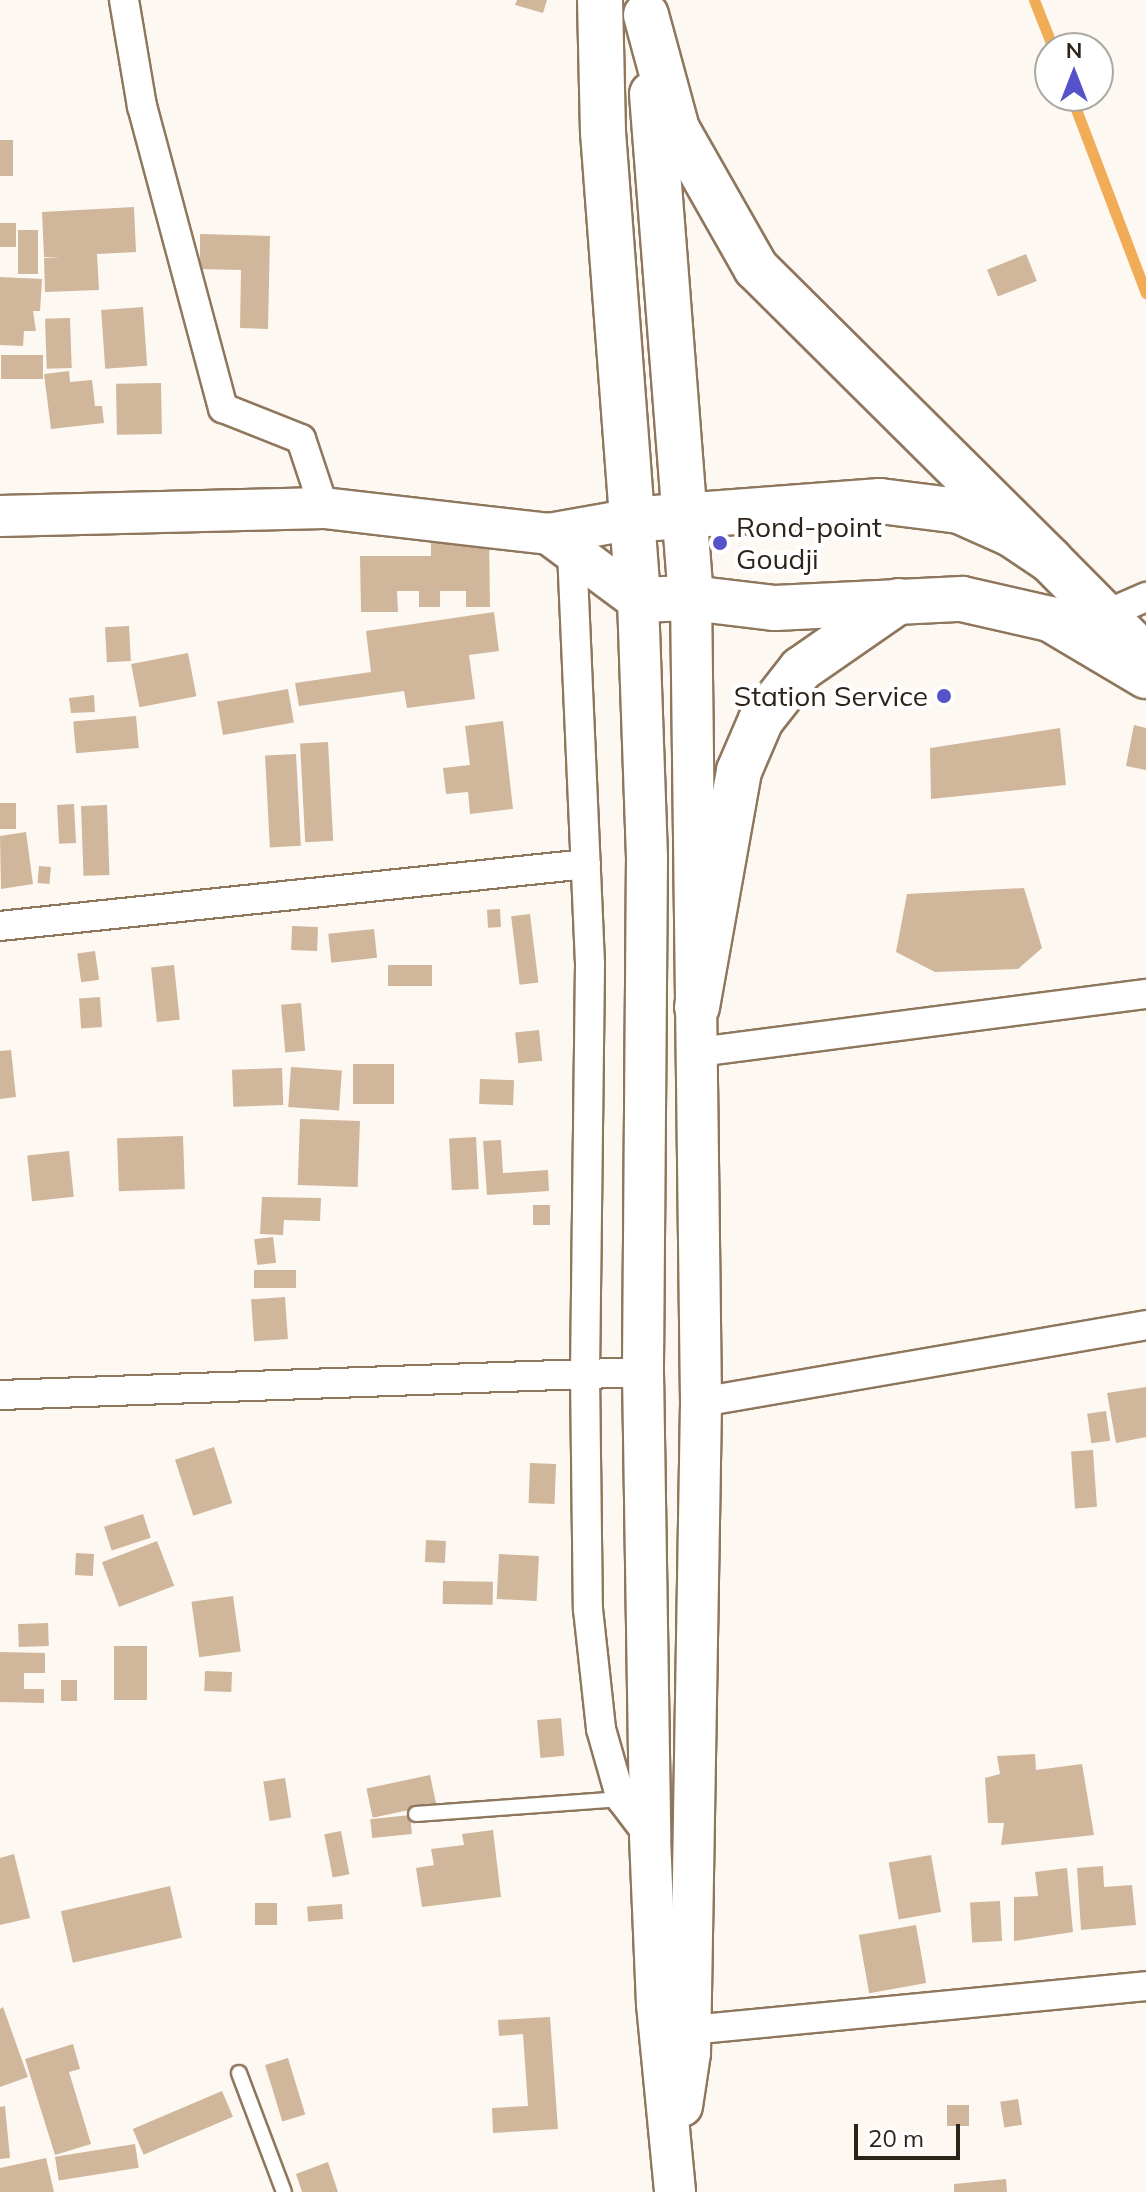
<!DOCTYPE html>
<style>
body{margin:0}
#map{position:relative;width:1146px;height:2192px;overflow:hidden;background:#fef8f3;font-family:Mulish,sans-serif}
div>[style]{position:absolute}
.stream>*{height:11px;margin:-5.5px;padding:0 5.5px;transform-origin:5.5px;border-radius:5.5px;background:#f1ac57}
.building>*{inset:0;background:#d0b79c;transform-origin:0 0}
.roads{filter:drop-shadow(2px 0 #8e775d) drop-shadow(-2px 0 #8e775d) drop-shadow(0 2px #8e775d) drop-shadow(0 -2px #8e775d)}
.lane>*{height:14px;margin:-7px;padding:0 7px;transform-origin:7px;border-radius:7px;background:#fff}
.street>*{height:28px;margin:-14px;padding:0 14px;transform-origin:14px;border-radius:14px;background:#fff}
.secondary>*{height:40px;margin:-20px;padding:0 20px;transform-origin:20px;border-radius:20px;background:#fff}
.highway>*{height:44px;margin:-22px;padding:0 22px;transform-origin:22px;border-radius:22px;background:#fff}
.dots>*{width:22px;height:22px;translate:-50% -50%;box-sizing:border-box;border:4px solid #fff;border-radius:50%}
span{translate:-50% -50%;white-space:nowrap;text-align:center;line-height:1.15;-webkit-text-stroke:8px #fff;paint-order:stroke}
.poi-label{font-size:28px;color:#2d2419}
.left{translate:0 -50%;text-align:left}
.right{translate:-100% -50%;text-align:right}
.north{position:absolute;left:1034px;top:32px;width:80px;height:80px;box-sizing:border-box;background:#fff;border:2px solid #aba7a3;border-radius:50%;rotate:0deg;font-size:22px;font-weight:700;line-height:32px;text-align:center;color:#2d2419}
.north::after{content:'';display:block;margin:auto;width:28px;height:36px;background:#5652c9;clip-path:polygon(50% 0,100% 100%,50% 72%,0 100%)}
.scale{position:absolute;left:854px;top:2124px;width:106px;height:36px;box-sizing:border-box;border:4px solid #2d2419;border-top:0;padding-left:10px;font-size:24px;line-height:28px;white-space:nowrap;color:#2d2419;-webkit-text-stroke:6px #fff;paint-order:stroke}
</style>
<div id="map">
<div class="stream">
<div style="left:1034px;top:0;width:52px;rotate:68.4deg"></div>
<div style="left:1071px;top:96px;width:211px;rotate:69.2deg"></div>
</div>
<div class="building">
<div style="clip-path:polygon(517px 0,547px 0,543px 13px,515px 5px)"></div>
<div style="left:0;top:140px;width:13px;height:36px"></div>
<div style="clip-path:polygon(134px 207px,136px 252px,97px 254px,99px 290px,45px 292px,44px 258px,60px 257px,44px 257px,42px 212px)"></div>
<div style="left:0;top:223px;width:16px;height:24px"></div>
<div style="left:18px;top:230px;width:20px;height:44px"></div>
<div style="clip-path:polygon(200px 234px,270px 236px,268px 329px,240px 328px,241px 270px,200px 269px)"></div>
<div style="left:1026px;top:254px;width:29px;height:42px;rotate:68deg"></div>
<div style="clip-path:polygon(0 277px,42px 279px,40px 311px,33px 311px,36px 331px,24px 331px,23px 346px,0 345px)"></div>
<div style="left:143px;top:307px;width:59px;height:42px;rotate:86deg"></div>
<div style="left:70px;top:318px;width:50px;height:25px;rotate:88deg"></div>
<div style="left:1px;top:355px;width:42px;height:24px"></div>
<div style="clip-path:polygon(69px 371px,70px 382px,92px 380px,95px 406px,102px 406px,104px 423px,51px 429px,44px 374px)"></div>
<div style="left:161px;top:383px;width:51px;height:45px;rotate:89deg"></div>
<div style="clip-path:polygon(431px 534px,489px 534px,490px 607px,466px 607px,466px 591px,440px 591px,440px 607px,419px 607px,419px 591px,397px 591px,398px 612px,361px 612px,360px 556px,431px 556px)"></div>
<div style="clip-path:polygon(494px 612px,499px 651px,469px 655px,475px 699px,407px 708px,404px 691px,299px 706px,295px 683px,371px 672px,366px 631px)"></div>
<div style="left:129px;top:626px;width:35px;height:24px;rotate:87deg"></div>
<div style="left:188px;top:653px;width:44px;height:58px;rotate:79deg"></div>
<div style="left:288px;top:689px;width:34px;height:72px;rotate:80deg"></div>
<div style="clip-path:polygon(94px 695px,95px 712px,71px 713px,69px 698px)"></div>
<div style="left:136px;top:716px;width:32px;height:63px;rotate:85deg"></div>
<div style="clip-path:polygon(503px 721px,513px 809px,470px 814px,468px 792px,446px 794px,443px 768px,470px 765px,465px 726px)"></div>
<div style="clip-path:polygon(1134px 725px,1146px 728px,1146px 770px,1126px 766px)"></div>
<div style="clip-path:polygon(1060px 728px,1066px 785px,931px 799px,930px 748px)"></div>
<div style="left:328px;top:742px;width:99px;height:28px;rotate:87deg"></div>
<div style="left:296px;top:754px;width:92px;height:31px;rotate:87deg"></div>
<div style="left:0;top:803px;width:16px;height:26px"></div>
<div style="left:74px;top:804px;width:39px;height:17px;rotate:87deg"></div>
<div style="left:107px;top:805px;width:70px;height:26px;rotate:88deg"></div>
<div style="clip-path:polygon(26px 832px,33px 884px,1px 889px,0 836px)"></div>
<div style="left:39px;top:866px;width:12px;height:17px;rotate:5deg"></div>
<div style="clip-path:polygon(1024px 888px,1042px 948px,1018px 969px,935px 972px,896px 952px,907px 894px)"></div>
<div style="left:500px;top:909px;width:18px;height:13px;rotate:87deg"></div>
<div style="left:530px;top:914px;width:69px;height:19px;rotate:83deg"></div>
<div style="left:292px;top:926px;width:26px;height:24px;rotate:2deg"></div>
<div style="left:374px;top:929px;width:29px;height:46px;rotate:84deg"></div>
<div style="left:95px;top:951px;width:29px;height:18px;rotate:82deg"></div>
<div style="left:174px;top:965px;width:55px;height:23px;rotate:84deg"></div>
<div style="left:388px;top:965px;width:44px;height:21px"></div>
<div style="left:100px;top:997px;width:30px;height:21px;rotate:86deg"></div>
<div style="left:301px;top:1003px;width:48px;height:20px;rotate:85deg"></div>
<div style="left:539px;top:1030px;width:31px;height:24px;rotate:84deg"></div>
<div style="clip-path:polygon(11px 1050px,16px 1097px,0 1099px,0 1051px)"></div>
<div style="left:353px;top:1064px;width:41px;height:40px"></div>
<div style="left:291px;top:1067px;width:51px;height:40px;rotate:4deg"></div>
<div style="left:282px;top:1068px;width:37px;height:50px;rotate:88deg"></div>
<div style="left:480px;top:1079px;width:34px;height:25px;rotate:2deg"></div>
<div style="left:300px;top:1119px;width:60px;height:66px;rotate:2deg"></div>
<div style="left:183px;top:1136px;width:53px;height:66px;rotate:88deg"></div>
<div style="left:476px;top:1137px;width:52px;height:27px;rotate:87deg"></div>
<div style="clip-path:polygon(501px 1140px,503px 1173px,548px 1170px,549px 1191px,487px 1195px,483px 1141px)"></div>
<div style="left:69px;top:1151px;width:46px;height:42px;rotate:84deg"></div>
<div style="clip-path:polygon(262px 1197px,321px 1198px,320px 1221px,284px 1220px,283px 1235px,260px 1234px)"></div>
<div style="left:550px;top:1205px;width:20px;height:17px;rotate:90deg"></div>
<div style="left:273px;top:1237px;width:26px;height:19px;rotate:83deg"></div>
<div style="left:296px;top:1270px;width:18px;height:42px;rotate:90deg"></div>
<div style="left:285px;top:1297px;width:42px;height:34px;rotate:86deg"></div>
<div style="clip-path:polygon(1146px 1387px,1146px 1437px,1116px 1443px,1107px 1393px)"></div>
<div style="left:1106px;top:1411px;width:30px;height:19px;rotate:82deg"></div>
<div style="left:214px;top:1447px;width:59px;height:41px;rotate:72deg"></div>
<div style="left:1093px;top:1450px;width:57px;height:22px;rotate:86deg"></div>
<div style="left:530px;top:1463px;width:26px;height:40px;rotate:2deg"></div>
<div style="left:143px;top:1514px;width:25px;height:41px;rotate:72deg"></div>
<div style="left:426px;top:1540px;width:20px;height:22px;rotate:3deg"></div>
<div style="left:157px;top:1541px;width:48px;height:59px;rotate:69deg"></div>
<div style="left:76px;top:1553px;width:18px;height:22px;rotate:3deg"></div>
<div style="left:499px;top:1554px;width:40px;height:45px;rotate:3deg"></div>
<div style="left:443px;top:1581px;width:50px;height:23px;rotate:1deg"></div>
<div style="left:233px;top:1596px;width:56px;height:42px;rotate:82deg"></div>
<div style="left:48px;top:1623px;width:23px;height:30px;rotate:88deg"></div>
<div style="left:114px;top:1646px;width:33px;height:54px"></div>
<div style="clip-path:polygon(0 1652px,45px 1653px,45px 1673px,24px 1673px,24px 1689px,44px 1689px,44px 1703px,0 1702px)"></div>
<div style="left:205px;top:1671px;width:27px;height:20px;rotate:2deg"></div>
<div style="left:61px;top:1680px;width:16px;height:21px"></div>
<div style="left:561px;top:1718px;width:38px;height:24px;rotate:85deg"></div>
<div style="clip-path:polygon(1035px 1754px,1036px 1770px,1082px 1764px,1094px 1835px,1001px 1845px,1004px 1823px,988px 1823px,985px 1778px,1000px 1774px,997px 1756px)"></div>
<div style="left:430px;top:1775px;width:30px;height:65px;rotate:78deg"></div>
<div style="left:285px;top:1778px;width:40px;height:22px;rotate:81deg"></div>
<div style="left:410px;top:1815px;width:19px;height:40px;rotate:84deg"></div>
<div style="clip-path:polygon(493px 1830px,501px 1897px,422px 1907px,416px 1868px,434px 1865px,431px 1849px,464px 1845px,462px 1834px)"></div>
<div style="left:341px;top:1831px;width:44px;height:17px;rotate:79deg"></div>
<div style="clip-path:polygon(14px 1854px,30px 1918px,0 1925px,0 1858px)"></div>
<div style="left:931px;top:1855px;width:58px;height:43px;rotate:80deg"></div>
<div style="clip-path:polygon(1103px 1866px,1104px 1887px,1132px 1885px,1136px 1925px,1081px 1930px,1077px 1868px)"></div>
<div style="clip-path:polygon(1067px 1868px,1073px 1932px,1014px 1941px,1014px 1897px,1038px 1896px,1035px 1872px)"></div>
<div style="left:170px;top:1886px;width:53px;height:112px;rotate:77deg"></div>
<div style="left:1000px;top:1901px;width:40px;height:30px;rotate:87deg"></div>
<div style="left:255px;top:1903px;width:22px;height:22px"></div>
<div style="left:342px;top:1904px;width:15px;height:35px;rotate:86deg"></div>
<div style="left:916px;top:1925px;width:59px;height:58px;rotate:80deg"></div>
<div style="clip-path:polygon(3px 2007px,28px 2077px,0 2087px,0 2009px)"></div>
<div style="clip-path:polygon(550px 2017px,558px 2129px,493px 2133px,492px 2108px,528px 2106px,523px 2034px,499px 2036px,498px 2020px)"></div>
<div style="clip-path:polygon(73px 2044px,80px 2069px,69px 2072px,91px 2144px,55px 2155px,25px 2059px)"></div>
<div style="left:288px;top:2058px;width:59px;height:24px;rotate:73deg"></div>
<div style="left:222px;top:2091px;width:28px;height:97px;rotate:67deg"></div>
<div style="left:1018px;top:2099px;width:26px;height:18px;rotate:81deg"></div>
<div style="left:969px;top:2105px;width:21px;height:22px;rotate:90deg"></div>
<div style="clip-path:polygon(5px 2106px,10px 2158px,0 2159px,0 2107px)"></div>
<div style="left:135px;top:2144px;width:24px;height:81px;rotate:81deg"></div>
<div style="clip-path:polygon(46px 2158px,54px 2192px,0 2192px,0 2168px)"></div>
<div style="clip-path:polygon(328px 2162px,338px 2192px,302px 2192px,296px 2174px)"></div>
<div style="clip-path:polygon(1006px 2179px,1007px 2192px,954px 2192px,954px 2184px)"></div>
</div>
<div class="roads">
<div class="lane">
<div style="left:416px;top:1814px;width:206px;rotate:-4.2deg"></div>
<div style="left:239px;top:2073px;width:127px;rotate:69.3deg"></div>
</div>
<div class="street">
<div style="left:124px;top:0;width:108px;rotate:80.4deg"></div>
<div style="left:142px;top:106px;width:313px;rotate:75deg"></div>
<div style="left:223px;top:408px;width:84px;rotate:21.7deg"></div>
<div style="left:301px;top:439px;width:73px;rotate:71.6deg"></div>
<div style="left:572px;top:551px;width:414px;rotate:87.5deg"></div>
<div style="left:590px;top:965px;width:409px;rotate:90.7deg"></div>
<div style="left:585px;top:1374px;width:235px;rotate:89.3deg"></div>
<div style="left:588px;top:1609px;width:121px;rotate:83.8deg"></div>
<div style="left:601px;top:1729px;width:73px;rotate:74.1deg"></div>
<div style="left:621px;top:1799px;width:48px;rotate:52.7deg"></div>
<div style="left:1107px;top:614px;width:43px;rotate:-23.6deg"></div>
<div style="left:0;top:926px;width:589px;rotate:-6.04deg"></div>
<div style="left:698px;top:1052px;width:452px;rotate:-7.4deg"></div>
<div style="left:0;top:1395px;width:643px;rotate:-2.05deg"></div>
<div style="left:701px;top:1402px;width:452px;rotate:-9.8deg"></div>
<div style="left:690px;top:2030px;width:458px;rotate:-5.5deg"></div>
</div>
<div class="secondary">
<div style="left:0;top:516px;width:324px;rotate:-1.4deg"></div>
<div style="left:324px;top:508px;width:226px;rotate:6.6deg"></div>
<div style="left:549px;top:534px;width:86px;rotate:-10deg"></div>
<div style="left:549px;top:534px;width:111px;rotate:36.6deg"></div>
<div style="left:638px;top:600px;width:257px;rotate:88deg"></div>
<div style="left:647px;top:857px;width:515px;rotate:90.45deg"></div>
<div style="left:643px;top:1372px;width:465px;rotate:89.1deg"></div>
<div style="left:650px;top:1837px;width:167px;rotate:87.6deg"></div>
<div style="left:657px;top:2004px;width:189px;rotate:84.5deg"></div>
<div style="left:682px;top:2106px;width:54px;rotate:-81.4deg"></div>
<div style="left:690px;top:2053px;width:651px;rotate:-89.03deg"></div>
<div style="left:701px;top:1402px;width:804px;rotate:-90.71deg"></div>
</div>
<div class="highway">
<div style="left:600px;top:0;width:132px;rotate:88.7deg"></div>
<div style="left:603px;top:132px;width:469px;rotate:85.7deg"></div>
<div style="left:638px;top:600px;width:53px;rotate:-2.2deg"></div>
<div style="left:691px;top:598px;width:85px;rotate:6.8deg"></div>
<div style="left:775px;top:608px;width:187px;rotate:-2.8deg"></div>
<div style="left:962px;top:599px;width:90px;rotate:12.8deg"></div>
<div style="left:1050px;top:619px;width:112px;rotate:30.7deg"></div>
<div style="left:646px;top:15px;width:118px;rotate:74.8deg"></div>
<div style="left:677px;top:129px;width:160px;rotate:60.4deg"></div>
<div style="left:756px;top:268px;width:414px;rotate:44.8deg"></div>
<div style="left:652px;top:94px;width:506px;rotate:85.58deg"></div>
<div style="left:655px;top:518px;width:226px;rotate:-4.3deg"></div>
<div style="left:880px;top:501px;width:80px;rotate:7.2deg"></div>
<div style="left:959px;top:511px;width:57px;rotate:23.9deg"></div>
<div style="left:1011px;top:534px;width:47px;rotate:33.7deg"></div>
<div style="left:1050px;top:560px;width:136px;rotate:45.3deg"></div>
<div style="left:697px;top:1007px;width:240px;rotate:-79.9deg"></div>
<div style="left:739px;top:771px;width:56px;rotate:-66.7deg"></div>
<div style="left:761px;top:720px;width:65px;rotate:-51.9deg"></div>
<div style="left:801px;top:669px;width:119px;rotate:-34.8deg"></div>
</div>
</div>
<div class="dots">
<div style="left:720px;top:543px;background:#5652c9"></div>
<div style="left:944px;top:696px;background:#5652c9"></div>
</div>
<div class="poi-label">
<span class="left" style="left:736px;top:543px">Rond-point<br>Goudji</span>
<span class="right" style="left:928px;top:696px">Station Service</span>
</div>
<div class="north">N</div>
<div class="scale">20 m</div>
</div>
